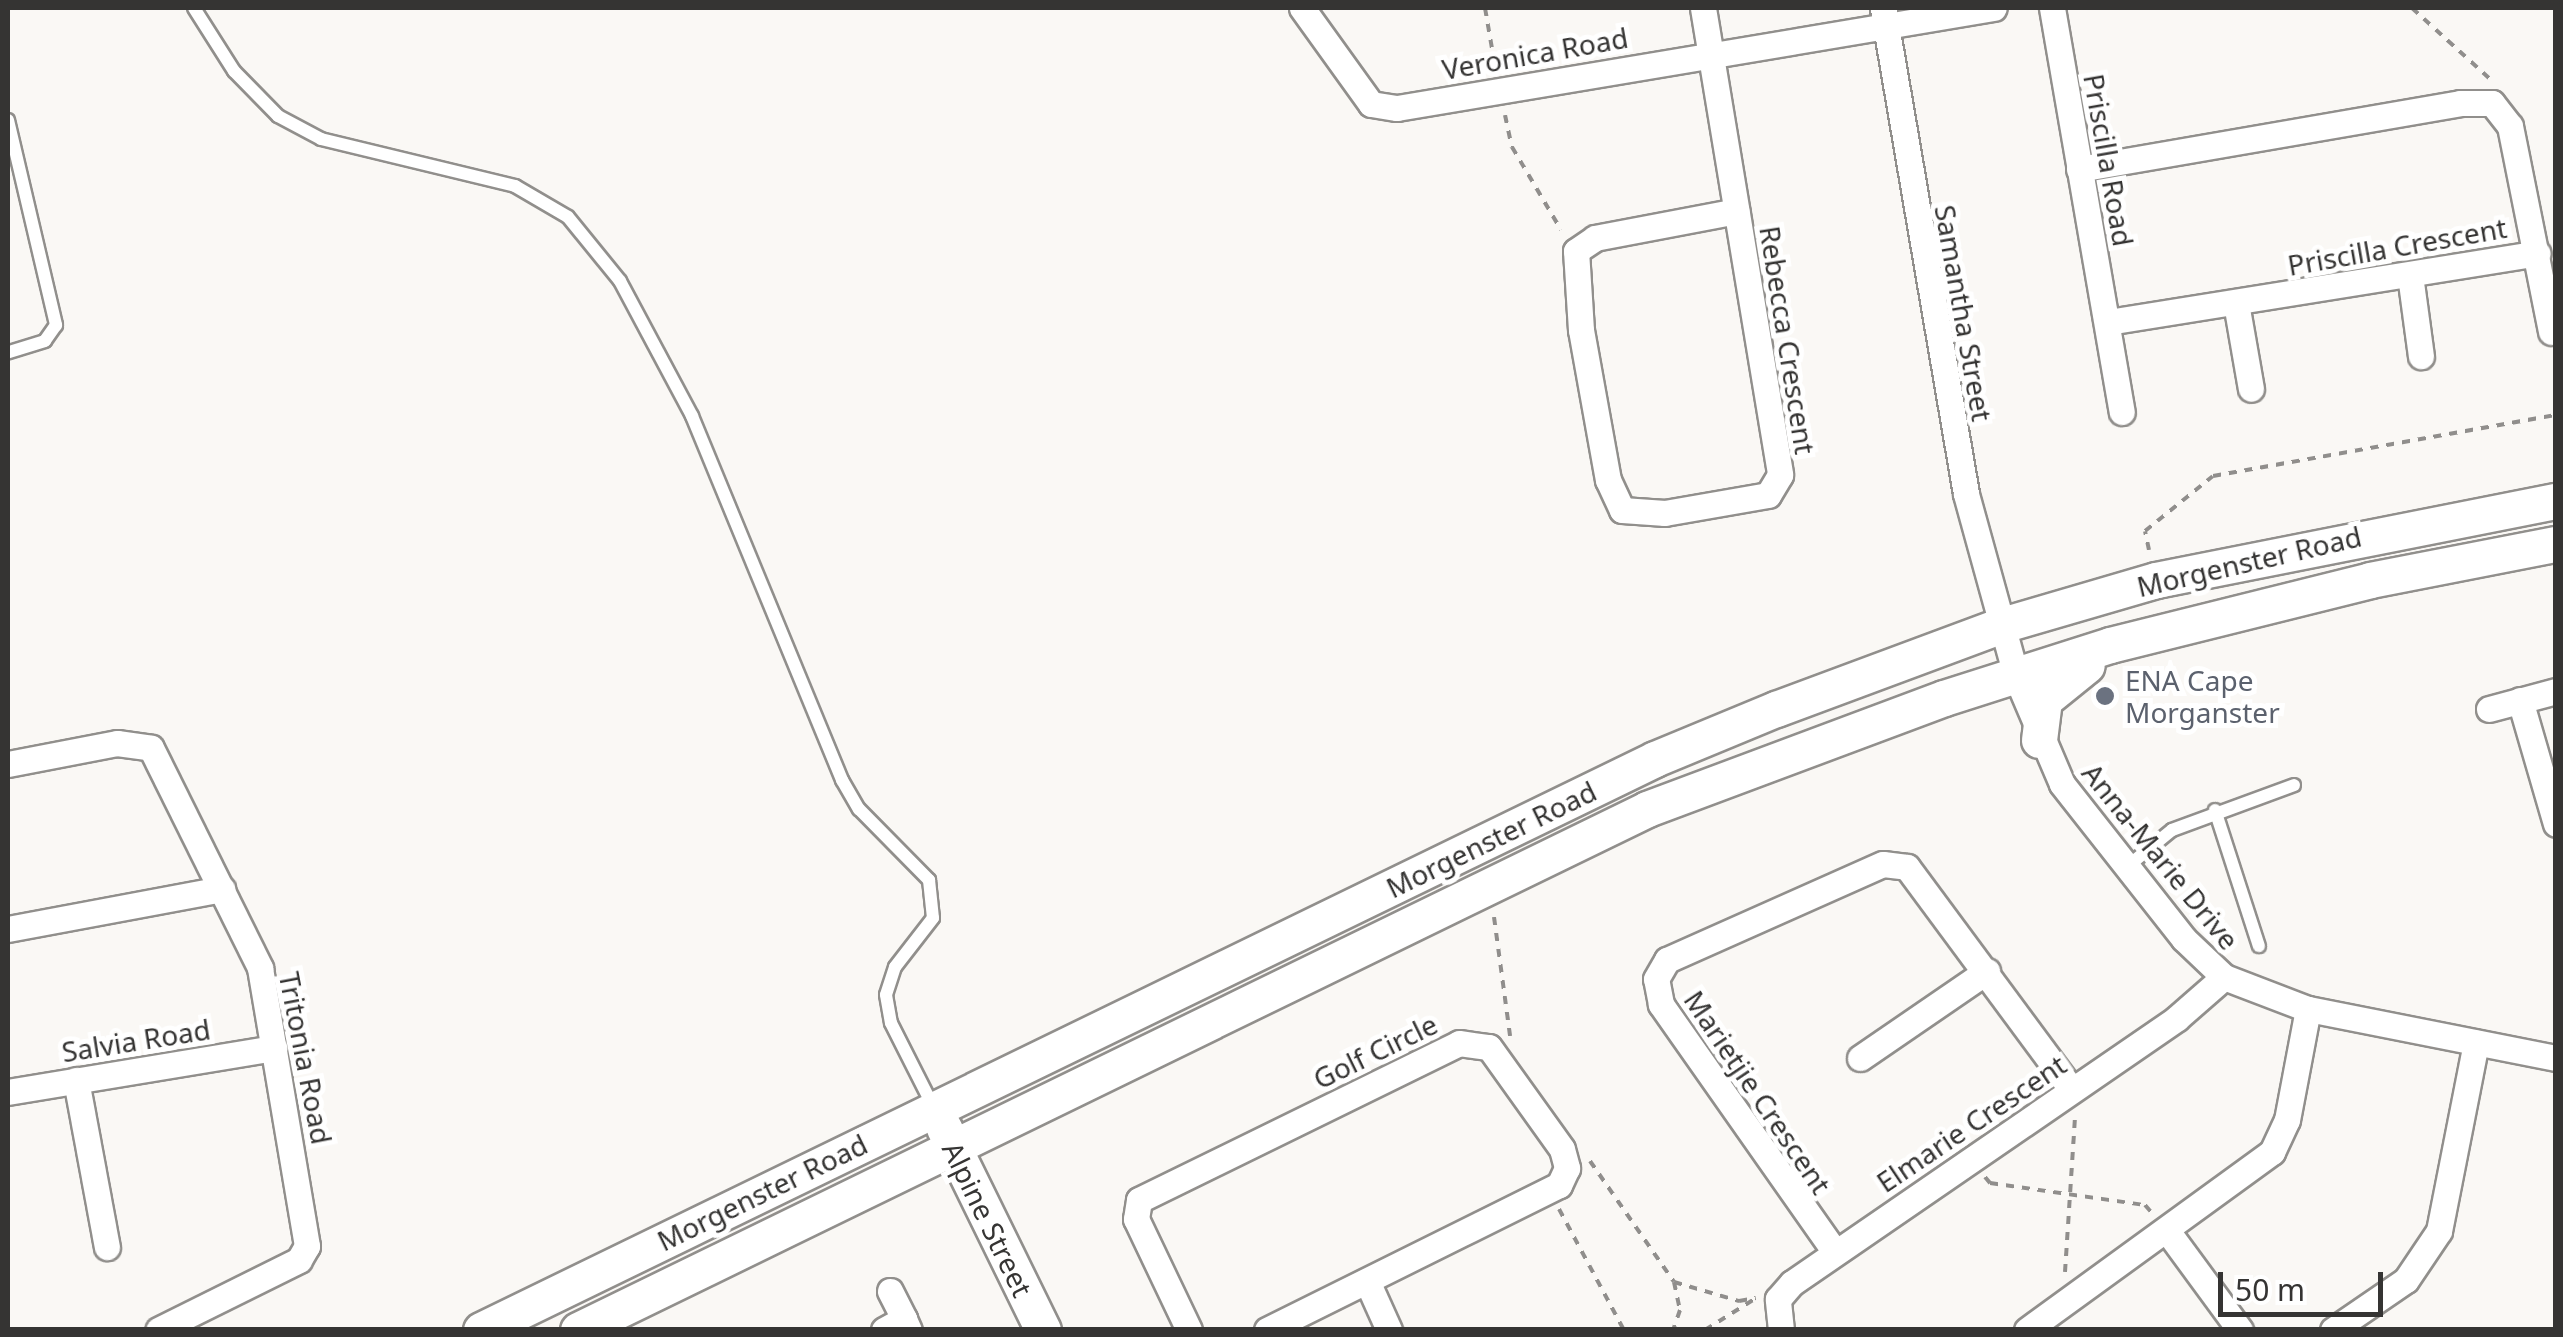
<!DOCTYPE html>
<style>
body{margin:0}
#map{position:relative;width:2563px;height:1337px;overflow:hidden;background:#faf8f5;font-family:"Noto Sans",sans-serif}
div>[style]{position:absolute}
.path>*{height:4px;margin-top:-2px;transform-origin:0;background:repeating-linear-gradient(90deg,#908e8c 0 8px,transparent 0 16px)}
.roads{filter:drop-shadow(2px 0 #918f8c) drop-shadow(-2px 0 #918f8c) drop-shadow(0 2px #918f8c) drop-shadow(0 -2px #918f8c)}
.lane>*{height:12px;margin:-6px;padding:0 6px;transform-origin:6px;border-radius:6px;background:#fff}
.street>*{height:25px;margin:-12.5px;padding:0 12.5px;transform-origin:12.5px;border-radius:12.5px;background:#fff}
.secondary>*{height:35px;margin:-17.5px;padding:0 17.5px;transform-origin:17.5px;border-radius:17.5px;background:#fff}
.dots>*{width:28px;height:28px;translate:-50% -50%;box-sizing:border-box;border:5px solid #fff;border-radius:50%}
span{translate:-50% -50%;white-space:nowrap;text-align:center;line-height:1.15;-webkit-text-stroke:10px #fff;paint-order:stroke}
.street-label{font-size:28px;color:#353433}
.worship-label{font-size:28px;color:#5b616d}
.left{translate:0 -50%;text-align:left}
.frame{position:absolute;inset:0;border:10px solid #353433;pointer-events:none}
.scale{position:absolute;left:2218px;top:1272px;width:165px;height:45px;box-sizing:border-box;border:5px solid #353433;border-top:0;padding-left:12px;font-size:30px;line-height:35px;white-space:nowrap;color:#353433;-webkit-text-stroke:8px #fff;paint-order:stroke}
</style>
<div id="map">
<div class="path">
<div style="left:1485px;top:8px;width:59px;rotate:80.2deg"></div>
<div style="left:2412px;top:8px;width:104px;rotate:42.3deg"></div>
<div style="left:1505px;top:115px;width:33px;rotate:78deg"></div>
<div style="left:1512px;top:147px;width:96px;rotate:59.4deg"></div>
<div style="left:2149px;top:550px;width:19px;rotate:-102deg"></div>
<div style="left:2145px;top:531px;width:87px;rotate:-39deg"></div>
<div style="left:2213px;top:476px;width:348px;rotate:-10.1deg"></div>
<div style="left:1494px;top:917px;width:120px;rotate:82.3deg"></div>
<div style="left:1590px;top:1161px;width:147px;rotate:55.2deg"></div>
<div style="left:1674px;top:1282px;width:29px;rotate:78deg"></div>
<div style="left:1680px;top:1310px;width:21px;rotate:109deg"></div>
<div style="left:1985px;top:1177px;width:8px;rotate:50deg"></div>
<div style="left:1990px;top:1183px;width:157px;rotate:8.1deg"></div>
<div style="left:2145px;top:1205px;width:11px;rotate:49deg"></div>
<div style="left:1559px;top:1209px;width:137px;rotate:61.8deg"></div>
<div style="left:2065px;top:1272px;width:155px;rotate:-86.3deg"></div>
<div style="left:1674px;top:1282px;width:68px;rotate:16.3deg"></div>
<div style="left:1739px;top:1301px;width:17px;rotate:-10deg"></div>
<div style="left:1705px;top:1330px;width:57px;rotate:-32deg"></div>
</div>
<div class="roads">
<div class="lane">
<div style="left:194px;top:8px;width:75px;rotate:57.6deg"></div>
<div style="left:234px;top:71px;width:63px;rotate:45.6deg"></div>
<div style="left:278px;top:116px;width:49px;rotate:28.1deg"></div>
<div style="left:321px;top:139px;width:200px;rotate:13.6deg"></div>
<div style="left:515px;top:186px;width:61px;rotate:30.3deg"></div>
<div style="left:568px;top:217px;width:82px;rotate:50.9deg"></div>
<div style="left:620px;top:281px;width:153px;rotate:61.9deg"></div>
<div style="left:692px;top:416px;width:394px;rotate:67.6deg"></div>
<div style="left:842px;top:780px;width:34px;rotate:60deg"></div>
<div style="left:859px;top:809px;width:100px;rotate:45.4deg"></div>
<div style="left:929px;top:880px;width:38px;rotate:84deg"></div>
<div style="left:933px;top:918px;width:62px;rotate:127.8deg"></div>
<div style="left:895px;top:967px;width:29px;rotate:108deg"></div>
<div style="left:886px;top:995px;width:28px;rotate:80deg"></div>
<div style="left:891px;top:1023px;width:93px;rotate:63.2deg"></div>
<div style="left:8px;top:120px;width:211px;rotate:76.8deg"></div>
<div style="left:56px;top:325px;width:19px;rotate:125deg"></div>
<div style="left:45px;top:341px;width:39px;rotate:163deg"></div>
<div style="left:2215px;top:810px;width:143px;rotate:72.1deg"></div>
<div style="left:2128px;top:866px;width:57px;rotate:-39.3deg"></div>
<div style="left:2172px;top:830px;width:130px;rotate:-20.2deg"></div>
</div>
<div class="street">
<div style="left:1302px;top:8px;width:118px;rotate:54.3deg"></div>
<div style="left:1371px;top:104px;width:26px;rotate:9deg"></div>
<div style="left:1397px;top:108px;width:605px;rotate:-9.51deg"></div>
<div style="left:1703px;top:8px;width:473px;rotate:80.6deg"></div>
<div style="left:1780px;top:475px;width:23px;rotate:121deg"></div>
<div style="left:1768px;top:495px;width:105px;rotate:170.1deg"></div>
<div style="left:1665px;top:513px;width:43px;rotate:-176deg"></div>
<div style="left:1622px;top:510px;width:33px;rotate:-115deg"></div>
<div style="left:1608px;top:480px;width:152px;rotate:-100.2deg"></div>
<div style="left:1581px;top:330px;width:79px;rotate:-93.6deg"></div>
<div style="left:1576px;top:251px;width:23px;rotate:-34deg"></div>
<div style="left:1595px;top:238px;width:144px;rotate:-10.8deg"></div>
<div style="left:1883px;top:8px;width:493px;rotate:80.3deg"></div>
<div style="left:1966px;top:494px;width:189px;rotate:74.6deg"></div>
<div style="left:2016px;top:676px;width:117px;rotate:66.9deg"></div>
<div style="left:2062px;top:784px;width:197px;rotate:51.8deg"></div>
<div style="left:2184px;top:939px;width:55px;rotate:43.5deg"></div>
<div style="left:2224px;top:977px;width:90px;rotate:20.9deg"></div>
<div style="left:2308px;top:1009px;width:253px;rotate:11.2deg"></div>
<div style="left:2052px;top:8px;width:410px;rotate:80.2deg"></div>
<div style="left:2079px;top:169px;width:387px;rotate:-9.8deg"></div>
<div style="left:2460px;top:103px;width:32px"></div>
<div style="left:2492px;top:103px;width:29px;rotate:52deg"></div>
<div style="left:2510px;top:126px;width:210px;rotate:78.7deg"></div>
<div style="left:2410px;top:275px;width:82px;rotate:82.3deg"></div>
<div style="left:2236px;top:303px;width:87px;rotate:80.1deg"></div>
<div style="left:2108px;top:322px;width:435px;rotate:-9.1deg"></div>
<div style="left:2520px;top:700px;width:129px;rotate:73.8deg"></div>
<div style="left:2489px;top:709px;width:69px;rotate:-15deg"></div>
<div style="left:8px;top:764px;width:111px;rotate:-10.9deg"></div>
<div style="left:117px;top:743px;width:34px;rotate:8deg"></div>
<div style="left:151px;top:748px;width:246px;rotate:63.6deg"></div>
<div style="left:260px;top:968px;width:282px;rotate:80.4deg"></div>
<div style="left:307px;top:1246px;width:16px;rotate:120deg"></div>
<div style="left:299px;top:1260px;width:157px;rotate:153.6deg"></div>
<div style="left:8px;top:929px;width:218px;rotate:-10.6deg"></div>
<div style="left:1860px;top:1058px;width:154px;rotate:-34.4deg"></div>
<div style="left:76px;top:1080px;width:170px;rotate:79.5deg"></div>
<div style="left:8px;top:1092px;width:270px;rotate:-9.4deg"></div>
<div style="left:2168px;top:1232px;width:122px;rotate:53.7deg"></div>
<div style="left:1835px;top:1252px;width:303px;rotate:-125.1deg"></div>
<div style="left:1661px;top:1004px;width:25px;rotate:-101deg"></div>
<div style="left:1656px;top:979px;width:22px;rotate:-60deg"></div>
<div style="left:1667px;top:960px;width:236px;rotate:-24deg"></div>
<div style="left:1883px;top:864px;width:24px;rotate:7deg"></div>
<div style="left:1907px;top:867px;width:277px;rotate:53.5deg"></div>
<div style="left:1367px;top:1281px;width:54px;rotate:65.8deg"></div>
<div style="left:890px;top:1291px;width:31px;rotate:63deg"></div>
<div style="left:884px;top:1330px;width:23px;rotate:-29deg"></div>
<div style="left:904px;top:1319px;width:12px;rotate:66deg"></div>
<div style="left:1189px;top:1330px;width:123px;rotate:-115.5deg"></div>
<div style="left:1136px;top:1219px;width:19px;rotate:-81deg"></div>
<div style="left:1139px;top:1200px;width:356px;rotate:-26.1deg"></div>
<div style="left:1459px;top:1043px;width:30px;rotate:8deg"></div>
<div style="left:1489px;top:1047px;width:125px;rotate:54.4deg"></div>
<div style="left:1562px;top:1149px;width:20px;rotate:75deg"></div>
<div style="left:1567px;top:1168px;width:19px;rotate:115deg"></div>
<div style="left:1559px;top:1185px;width:326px;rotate:153.6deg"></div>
<div style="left:1781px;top:1330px;width:31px;rotate:-96deg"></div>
<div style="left:1778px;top:1299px;width:21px;rotate:-49deg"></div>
<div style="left:1792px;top:1283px;width:467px;rotate:-34.5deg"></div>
<div style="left:2177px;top:1018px;width:62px;rotate:-41.1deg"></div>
<div style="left:2027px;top:1330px;width:303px;rotate:-36deg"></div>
<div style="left:2272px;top:1152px;width:35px;rotate:-65deg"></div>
<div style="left:2287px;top:1120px;width:113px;rotate:-79.3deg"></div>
<div style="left:2333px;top:1330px;width:88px;rotate:-34.4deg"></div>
<div style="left:2406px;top:1280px;width:59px;rotate:-56deg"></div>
<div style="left:2439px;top:1231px;width:192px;rotate:-78.9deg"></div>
</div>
<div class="secondary">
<div style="left:2039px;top:740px;width:40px;rotate:-82.9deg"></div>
<div style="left:2044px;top:700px;width:55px;rotate:-39.1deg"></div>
<div style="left:944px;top:1128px;width:225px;rotate:63.9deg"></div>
<div style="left:481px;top:1330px;width:1305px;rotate:-25.94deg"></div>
<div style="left:1655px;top:759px;width:131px;rotate:-22.5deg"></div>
<div style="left:1776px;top:709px;width:241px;rotate:-20.4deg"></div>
<div style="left:2002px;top:625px;width:160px;rotate:-16.3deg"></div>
<div style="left:2156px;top:580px;width:408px;rotate:-11.2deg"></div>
<div style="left:578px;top:1330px;width:1189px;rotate:-25.98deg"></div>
<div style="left:1647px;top:809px;width:317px;rotate:-20.5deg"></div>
<div style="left:1944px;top:698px;width:174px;rotate:-17.7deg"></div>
<div style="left:2110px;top:645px;width:268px;rotate:-14deg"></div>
<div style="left:2370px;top:580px;width:189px;rotate:-11deg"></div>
</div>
</div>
<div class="dots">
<div style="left:2105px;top:696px;background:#6b7280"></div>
</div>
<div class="street-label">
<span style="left:1535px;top:53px;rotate:-10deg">Veronica Road</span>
<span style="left:2109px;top:160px;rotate:80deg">Priscilla Road</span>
<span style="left:2397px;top:246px;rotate:-10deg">Priscilla Crescent</span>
<span style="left:1964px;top:313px;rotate:80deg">Samantha Street</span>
<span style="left:1788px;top:340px;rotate:81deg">Rebecca Crescent</span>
<span style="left:2249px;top:561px;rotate:-13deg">Morgenster Road</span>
<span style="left:1491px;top:839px;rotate:-26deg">Morgenster Road</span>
<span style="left:2161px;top:856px;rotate:51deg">Anna-Marie Drive</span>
<span style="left:136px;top:1040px;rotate:-9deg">Salvia Road</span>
<span style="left:1375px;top:1051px;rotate:-26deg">Golf Circle</span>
<span style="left:306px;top:1058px;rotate:79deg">Tritonia Road</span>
<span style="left:1758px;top:1092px;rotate:56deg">Marietjie Crescent</span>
<span style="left:1971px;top:1123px;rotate:-34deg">Elmarie Crescent</span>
<span style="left:762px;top:1192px;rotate:-26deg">Morgenster Road</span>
<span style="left:988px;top:1219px;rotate:64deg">Alpine Street</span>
</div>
<div class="worship-label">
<span class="left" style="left:2125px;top:696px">ENA Cape<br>Morganster</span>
</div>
<div class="frame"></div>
<div class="scale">50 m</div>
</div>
